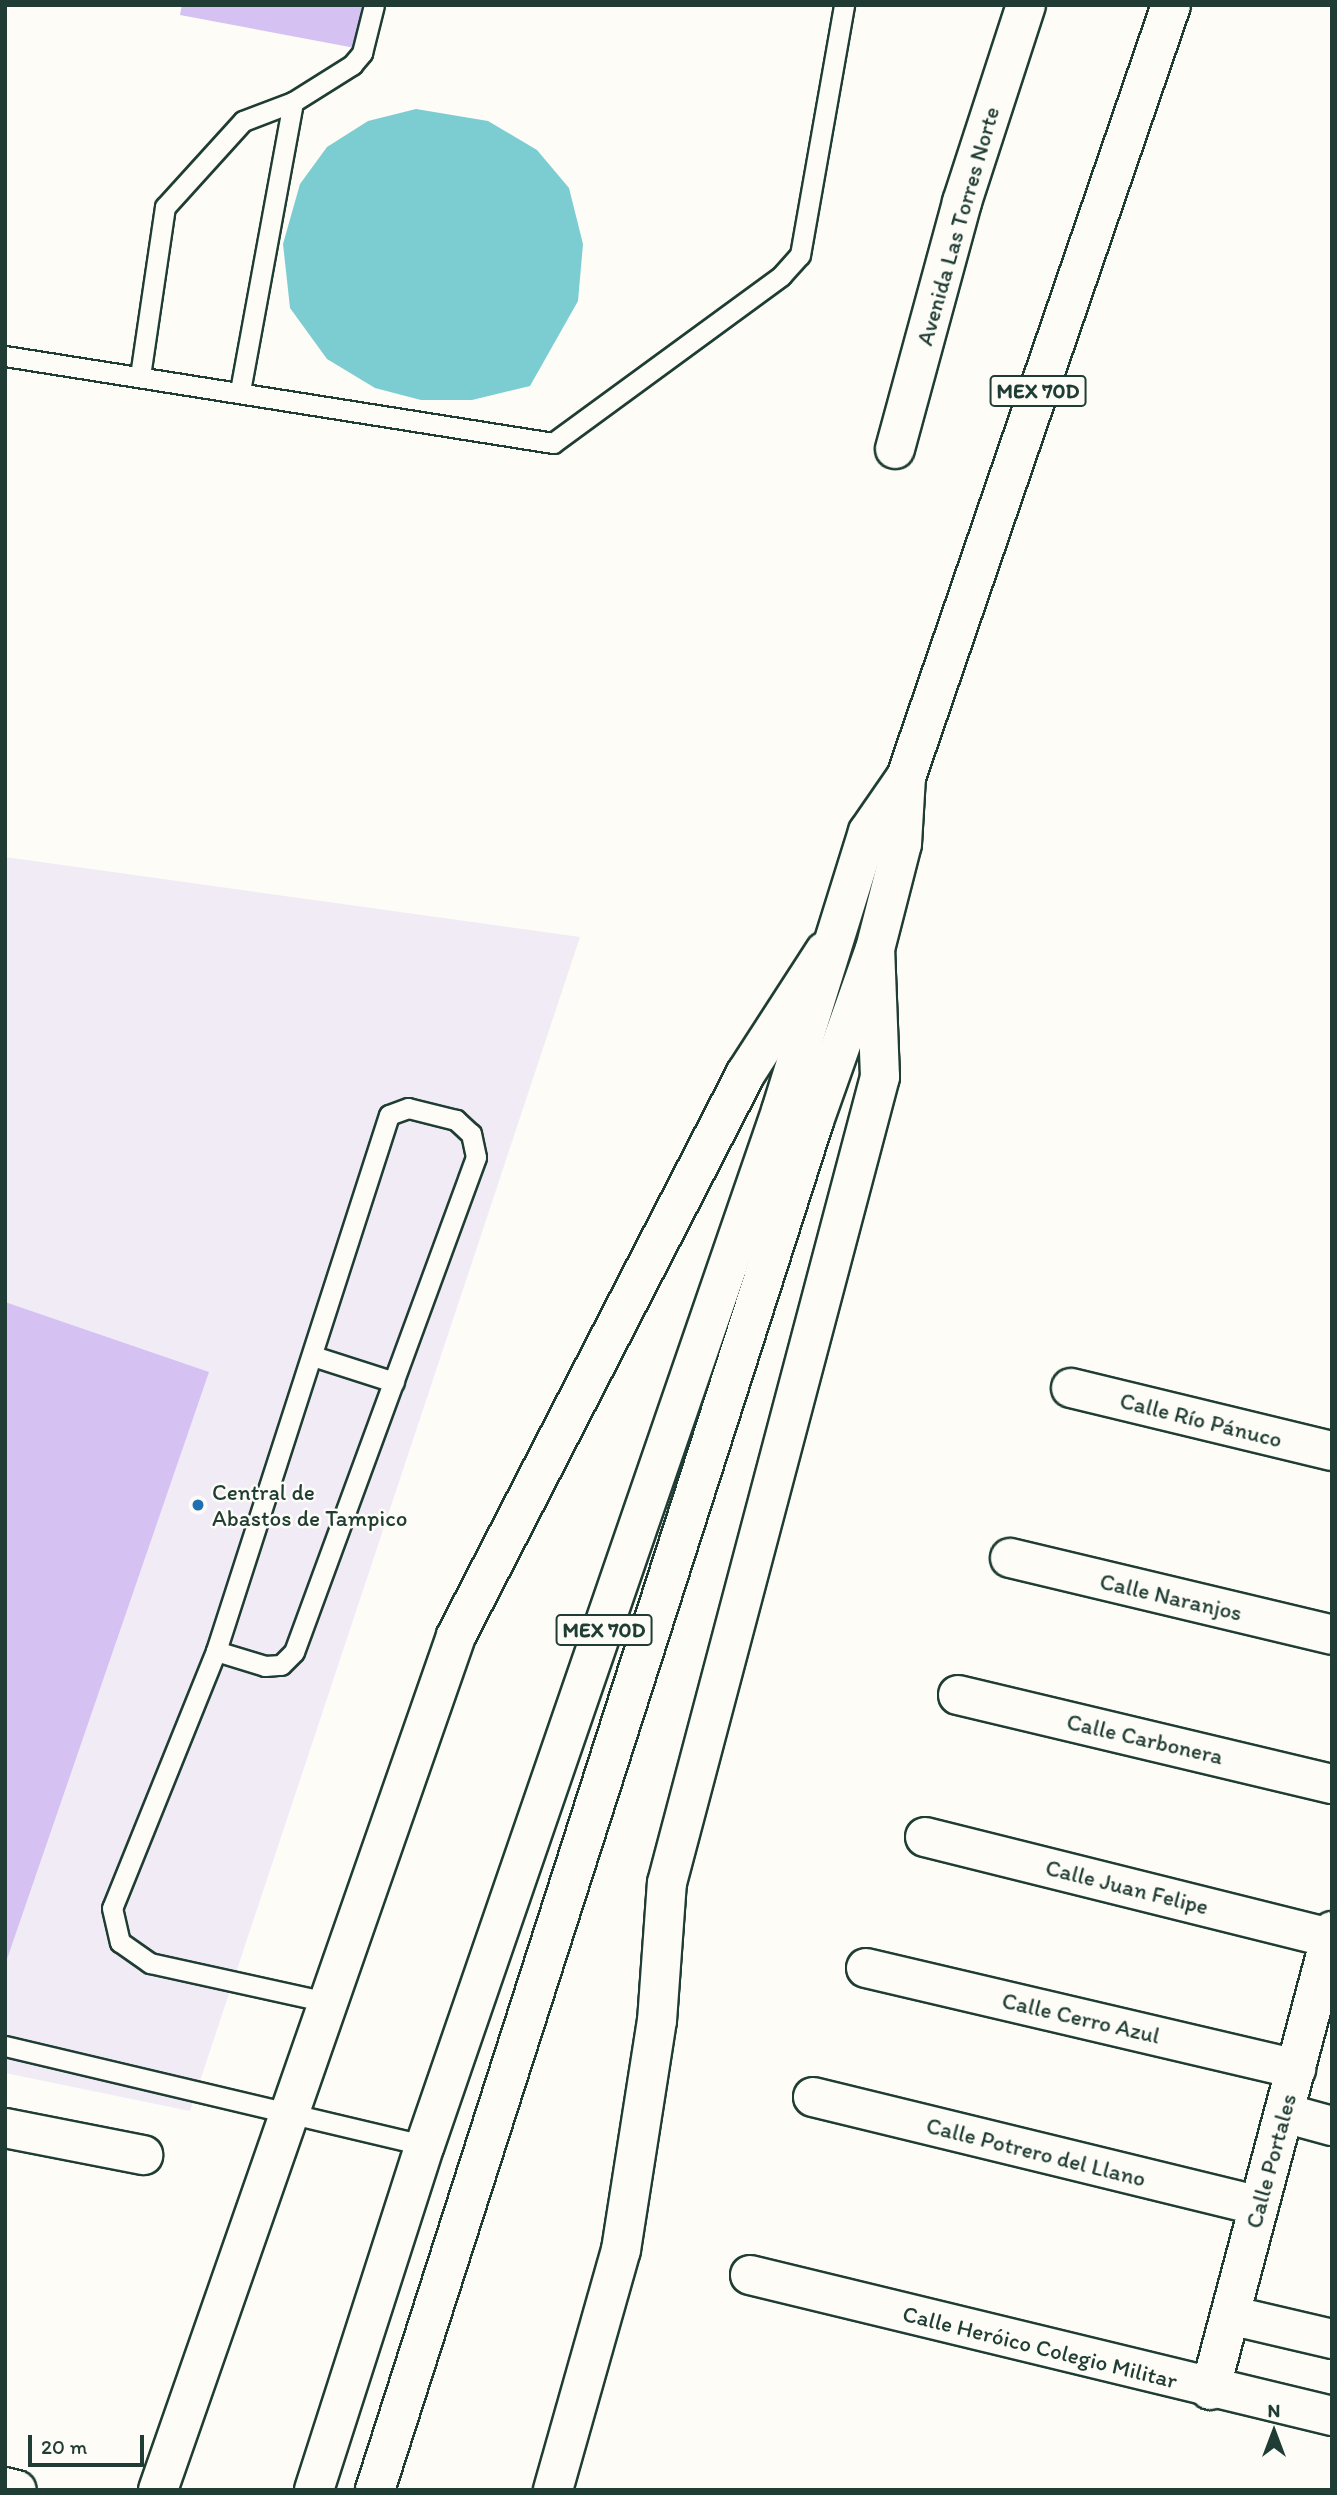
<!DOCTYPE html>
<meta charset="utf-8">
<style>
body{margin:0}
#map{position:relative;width:1337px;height:2495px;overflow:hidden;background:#fdfcf7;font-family:Itim,sans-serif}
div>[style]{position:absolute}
.built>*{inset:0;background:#f1ebf6}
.water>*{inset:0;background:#7bcdd2}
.building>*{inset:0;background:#d5c2f3}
.roads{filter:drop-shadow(2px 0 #1f3d34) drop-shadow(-2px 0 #1f3d34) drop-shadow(0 2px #1f3d34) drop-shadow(0 -2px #1f3d34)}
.service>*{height:19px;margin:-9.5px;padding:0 9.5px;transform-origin:9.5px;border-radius:9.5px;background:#fdfcf7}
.minor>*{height:38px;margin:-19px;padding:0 19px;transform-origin:19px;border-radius:19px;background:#fdfcf7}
.motorway>*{height:38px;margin:-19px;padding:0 19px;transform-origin:19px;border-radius:19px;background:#fdfcf7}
.dots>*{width:19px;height:19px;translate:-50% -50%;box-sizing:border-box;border:4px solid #fdfcf7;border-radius:50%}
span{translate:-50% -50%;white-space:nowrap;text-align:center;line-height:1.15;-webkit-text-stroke:5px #fdfcf7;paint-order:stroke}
.shield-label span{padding:2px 5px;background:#fdfcf7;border:2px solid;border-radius:5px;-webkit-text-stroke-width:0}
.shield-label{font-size:21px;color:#1f3d34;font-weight:700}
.street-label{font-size:23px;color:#1f3d34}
.poi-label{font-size:23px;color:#1f3d34}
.left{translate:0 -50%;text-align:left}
.frame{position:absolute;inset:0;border:7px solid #1f3d34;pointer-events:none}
.north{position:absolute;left:1239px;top:2397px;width:70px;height:70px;-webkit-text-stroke:5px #fdfcf7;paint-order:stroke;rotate:0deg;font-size:19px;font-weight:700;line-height:28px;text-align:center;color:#1f3d34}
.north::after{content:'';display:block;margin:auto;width:24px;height:32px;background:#1f3d34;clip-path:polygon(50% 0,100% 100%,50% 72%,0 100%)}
.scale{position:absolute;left:28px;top:2435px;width:116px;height:32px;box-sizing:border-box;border:4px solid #1f3d34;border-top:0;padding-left:9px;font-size:21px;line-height:24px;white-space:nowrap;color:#1f3d34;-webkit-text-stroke:5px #fdfcf7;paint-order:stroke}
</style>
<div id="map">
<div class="built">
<div style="clip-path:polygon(5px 857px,580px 937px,190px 2111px,5px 2073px)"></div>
</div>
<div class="water">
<div style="clip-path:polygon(416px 109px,488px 121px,537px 150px,569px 188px,583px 244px,578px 301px,530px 386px,472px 400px,421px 400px,375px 388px,327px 359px,290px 308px,283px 244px,300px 184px,327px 147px,368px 121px)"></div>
</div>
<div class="building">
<div style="clip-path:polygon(182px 5px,362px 5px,355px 48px,180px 15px)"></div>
<div style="clip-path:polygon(5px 1302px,209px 1372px,6px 1962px,5px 1962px)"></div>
</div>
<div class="roads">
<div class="service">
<div style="left:5px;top:356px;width:555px;rotate:9.02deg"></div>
<div style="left:553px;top:443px;width:283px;rotate:-36.2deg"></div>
<div style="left:781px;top:276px;width:28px;rotate:-48deg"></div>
<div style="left:800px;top:255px;width:254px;rotate:-80deg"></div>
<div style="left:140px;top:376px;width:171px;rotate:-81.6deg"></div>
<div style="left:165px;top:207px;width:116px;rotate:-47.8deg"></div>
<div style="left:243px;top:121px;width:53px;rotate:-20.8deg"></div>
<div style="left:240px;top:391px;width:294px;rotate:-79.6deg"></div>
<div style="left:293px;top:102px;width:70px;rotate:-32.1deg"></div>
<div style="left:352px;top:65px;width:16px;rotate:-50deg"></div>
<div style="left:362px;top:53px;width:49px;rotate:-76deg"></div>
<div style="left:313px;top:1356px;width:85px;rotate:17.8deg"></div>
<div style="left:216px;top:1651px;width:51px;rotate:17deg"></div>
<div style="left:265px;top:1666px;width:16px;rotate:-4deg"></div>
<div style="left:281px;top:1665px;width:18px;rotate:-45deg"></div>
<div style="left:294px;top:1652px;width:527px;rotate:-69.81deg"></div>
<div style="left:476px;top:1157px;width:24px;rotate:-102deg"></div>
<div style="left:471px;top:1134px;width:21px;rotate:-137deg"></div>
<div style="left:456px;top:1120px;width:49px;rotate:-166deg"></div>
<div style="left:408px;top:1108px;width:20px;rotate:160deg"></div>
<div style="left:389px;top:1115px;width:563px;rotate:107.89deg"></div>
<div style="left:216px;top:1651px;width:277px;rotate:112deg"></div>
<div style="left:112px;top:1908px;width:35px;rotate:77deg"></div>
<div style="left:120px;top:1942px;width:37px;rotate:35deg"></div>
<div style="left:150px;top:1963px;width:181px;rotate:12.4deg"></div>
<div style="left:5px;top:2046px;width:432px;rotate:13.3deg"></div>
</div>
<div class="minor">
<div style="left:895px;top:449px;width:256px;rotate:-74.8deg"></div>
<div style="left:962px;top:202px;width:207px;rotate:-72deg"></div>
<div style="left:1071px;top:1388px;width:268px;rotate:13.6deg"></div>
<div style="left:1010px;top:1558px;width:331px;rotate:13.4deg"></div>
<div style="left:958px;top:1695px;width:384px;rotate:13.4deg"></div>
<div style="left:925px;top:1837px;width:417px;rotate:14deg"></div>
<div style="left:866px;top:1968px;width:442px;rotate:13.2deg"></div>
<div style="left:813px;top:2097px;width:459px;rotate:13.7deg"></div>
<div style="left:1284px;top:2113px;width:50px;rotate:15.2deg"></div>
<div style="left:5px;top:2128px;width:141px;rotate:11.1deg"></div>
<div style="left:750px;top:2275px;width:599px;rotate:13.62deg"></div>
<div style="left:1230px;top:2315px;width:105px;rotate:13.2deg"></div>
<div style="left:1210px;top:2390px;width:475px;rotate:-75.1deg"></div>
<div style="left:5px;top:2487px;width:12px;rotate:14deg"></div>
<div style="left:158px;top:2490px;width:904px;rotate:-70.76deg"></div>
<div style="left:456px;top:1636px;width:633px;rotate:-62.75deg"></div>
<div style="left:746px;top:1073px;width:145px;rotate:-57.1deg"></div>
<div style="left:553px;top:2490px;width:249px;rotate:-74.2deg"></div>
<div style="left:621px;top:2250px;width:232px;rotate:-81.1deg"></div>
<div style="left:657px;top:2021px;width:138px;rotate:-85.9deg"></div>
<div style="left:667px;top:1883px;width:834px;rotate:-75.2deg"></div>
<div style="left:880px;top:1077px;width:128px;rotate:-92.2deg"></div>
</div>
<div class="motorway">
<div style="left:314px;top:2490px;width:362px;rotate:-72.2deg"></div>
<div style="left:425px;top:2145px;width:1094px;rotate:-71deg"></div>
<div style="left:781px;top:1111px;width:292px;rotate:-72.7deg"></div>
<div style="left:868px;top:832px;width:67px;rotate:-55.4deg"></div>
<div style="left:375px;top:2490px;width:1438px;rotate:-72.22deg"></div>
<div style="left:814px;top:1121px;width:182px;rotate:-70.5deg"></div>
<div style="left:875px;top:949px;width:108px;rotate:-75.6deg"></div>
<div style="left:902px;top:844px;width:67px;rotate:-86.6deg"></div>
<div style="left:906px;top:777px;width:816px;rotate:-71.05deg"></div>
</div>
</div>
<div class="dots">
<div style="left:198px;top:1505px;background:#1f6fb2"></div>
</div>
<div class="shield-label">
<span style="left:1038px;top:391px">MEX 70D</span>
<span style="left:604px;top:1630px">MEX 70D</span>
</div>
<div class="street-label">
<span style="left:958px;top:226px;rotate:-74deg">Avenida Las Torres Norte</span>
<span style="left:1201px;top:1420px;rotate:14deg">Calle Río Pánuco</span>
<span style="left:1171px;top:1597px;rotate:13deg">Calle Naranjos</span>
<span style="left:1145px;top:1739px;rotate:13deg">Calle Carbonera</span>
<span style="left:1127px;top:1887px;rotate:14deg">Calle Juan Felipe</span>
<span style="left:1081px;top:2018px;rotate:13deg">Calle Cerro Azul</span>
<span style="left:1036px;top:2152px;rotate:14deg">Calle Potrero del Llano</span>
<span style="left:1271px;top:2161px;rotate:-75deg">Calle Portales</span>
<span style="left:1040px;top:2347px;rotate:14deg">Calle Heróico Colegio Militar</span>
</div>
<div class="poi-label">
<span class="left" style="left:212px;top:1505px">Central de<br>Abastos de Tampico</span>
</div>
<div class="frame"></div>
<div class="north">N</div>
<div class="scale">20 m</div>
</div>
